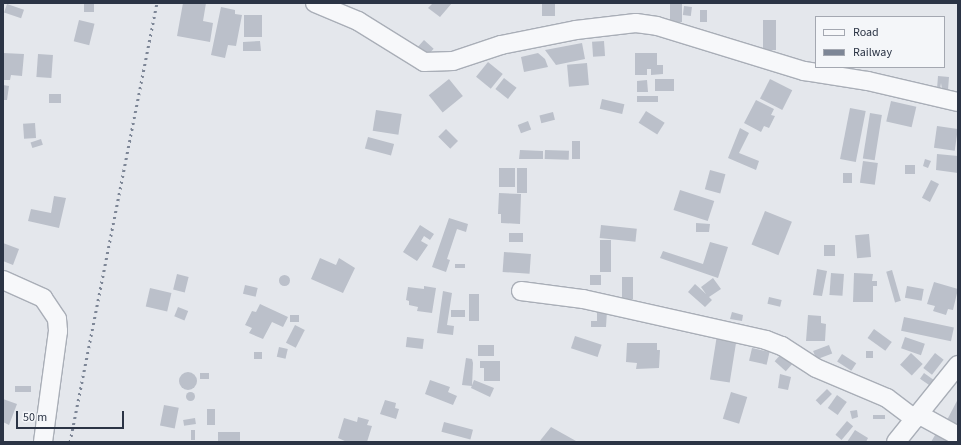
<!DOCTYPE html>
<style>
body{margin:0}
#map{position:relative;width:961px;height:445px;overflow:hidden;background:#e4e7ec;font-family:"Source Sans 3",sans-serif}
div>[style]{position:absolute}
.building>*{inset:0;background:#bbc0ca;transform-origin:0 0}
.round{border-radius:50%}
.roads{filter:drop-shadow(1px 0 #a9aeb7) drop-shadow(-1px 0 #a9aeb7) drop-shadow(0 1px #a9aeb7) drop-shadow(0 -1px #a9aeb7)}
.minor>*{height:18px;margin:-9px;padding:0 9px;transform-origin:9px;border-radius:9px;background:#f7f8fa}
.rail>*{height:3px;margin-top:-1.5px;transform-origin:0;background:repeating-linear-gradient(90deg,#7d8696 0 2px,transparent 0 6px)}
span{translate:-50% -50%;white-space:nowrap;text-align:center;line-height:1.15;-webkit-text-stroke:3px #f4f6f9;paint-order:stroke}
.frame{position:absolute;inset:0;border:4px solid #2b3445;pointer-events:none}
.legend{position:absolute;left:815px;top:16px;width:130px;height:52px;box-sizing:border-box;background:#f4f6f9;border:1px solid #a4a8b1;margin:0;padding:5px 7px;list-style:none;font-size:12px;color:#2b3445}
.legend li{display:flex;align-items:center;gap:8px;height:20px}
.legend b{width:20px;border:1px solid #a4a8b1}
.scale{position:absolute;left:16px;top:411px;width:108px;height:18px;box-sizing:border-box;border:2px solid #2b3445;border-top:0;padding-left:5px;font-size:12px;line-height:14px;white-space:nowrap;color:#2b3445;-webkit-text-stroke:3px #f4f6f9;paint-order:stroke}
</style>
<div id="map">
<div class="building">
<div style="left:84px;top:3px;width:10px;height:9px"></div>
<div style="clip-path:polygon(183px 3px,206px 3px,203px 21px,213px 23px,210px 42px,177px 36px)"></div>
<div style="clip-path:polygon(433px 3px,452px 3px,440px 17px,428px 8px)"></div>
<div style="left:542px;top:3px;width:13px;height:13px"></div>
<div style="left:7px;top:4px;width:18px;height:9px;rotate:19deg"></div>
<div style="left:682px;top:4px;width:18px;height:12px;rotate:90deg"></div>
<div style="left:684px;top:6px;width:8px;height:9px;rotate:7deg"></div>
<div style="clip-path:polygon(221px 7px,235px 10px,235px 14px,242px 15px,236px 46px,228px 45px,225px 58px,211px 55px)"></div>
<div style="left:700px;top:10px;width:7px;height:12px"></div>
<div style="left:244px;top:15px;width:18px;height:22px"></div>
<div style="left:79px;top:20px;width:16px;height:22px;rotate:14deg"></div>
<div style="left:763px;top:20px;width:13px;height:30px"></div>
<div style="left:424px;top:40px;width:13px;height:13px;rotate:42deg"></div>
<div style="clip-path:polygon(260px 41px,261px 51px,243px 51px,243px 42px)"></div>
<div style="left:604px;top:41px;width:15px;height:12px;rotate:86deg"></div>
<div style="clip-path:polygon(582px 43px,585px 59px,556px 65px,545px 50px)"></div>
<div style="clip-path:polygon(3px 53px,24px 54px,22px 76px,11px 75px,10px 80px,3px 80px)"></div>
<div style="clip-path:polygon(538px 53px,545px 59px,548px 67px,524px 72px,521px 57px)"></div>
<div style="clip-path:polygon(635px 53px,657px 53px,657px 65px,663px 65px,663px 74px,651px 75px,651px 69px,647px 69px,647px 75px,635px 75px)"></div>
<div style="left:38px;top:54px;width:15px;height:23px;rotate:4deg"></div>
<div style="left:488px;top:62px;width:19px;height:19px;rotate:39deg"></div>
<div style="left:587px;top:63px;width:22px;height:20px;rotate:85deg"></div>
<div style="clip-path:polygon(938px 76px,949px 77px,948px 90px,942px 89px,941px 83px,940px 89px,937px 89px)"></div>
<div style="left:504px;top:78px;width:16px;height:14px;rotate:38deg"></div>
<div style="left:449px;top:79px;width:22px;height:26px;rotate:51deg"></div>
<div style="left:655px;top:79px;width:19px;height:12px"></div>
<div style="left:770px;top:79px;width:25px;height:22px;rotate:27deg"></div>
<div style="clip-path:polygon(647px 80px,648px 92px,637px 92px,637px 81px)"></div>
<div style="clip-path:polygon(3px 85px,9px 86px,7px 100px,3px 100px)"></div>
<div style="left:49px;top:94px;width:12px;height:9px"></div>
<div style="left:658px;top:96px;width:6px;height:21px;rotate:90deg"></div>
<div style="left:602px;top:99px;width:23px;height:10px;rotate:13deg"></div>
<div style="clip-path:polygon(756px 100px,774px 109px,771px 115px,775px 116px,769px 128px,764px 126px,761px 132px,744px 123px)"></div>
<div style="left:891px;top:101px;width:26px;height:21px;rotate:13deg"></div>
<div style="left:850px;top:108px;width:16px;height:52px;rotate:11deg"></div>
<div style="left:376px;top:110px;width:26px;height:21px;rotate:9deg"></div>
<div style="left:646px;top:111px;width:22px;height:14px;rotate:32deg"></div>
<div style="left:553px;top:112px;width:8px;height:14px;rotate:76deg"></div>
<div style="left:870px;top:113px;width:12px;height:46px;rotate:9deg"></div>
<div style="left:528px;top:121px;width:9px;height:11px;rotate:69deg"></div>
<div style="left:35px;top:123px;width:15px;height:12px;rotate:86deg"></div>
<div style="left:937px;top:126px;width:21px;height:22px;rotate:8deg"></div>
<div style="clip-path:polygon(740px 128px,749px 133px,739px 153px,759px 161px,756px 170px,728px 158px)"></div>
<div style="left:446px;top:129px;width:17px;height:11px;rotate:45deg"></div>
<div style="left:368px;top:137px;width:27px;height:12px;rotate:15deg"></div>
<div style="left:41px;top:139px;width:6px;height:11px;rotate:72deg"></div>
<div style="left:572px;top:141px;width:8px;height:18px"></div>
<div style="clip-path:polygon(520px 150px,543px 151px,543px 159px,519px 159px)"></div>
<div style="left:545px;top:150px;width:24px;height:9px;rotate:2deg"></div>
<div style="clip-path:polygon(937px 154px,958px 156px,958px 173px,936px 170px)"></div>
<div style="clip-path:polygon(925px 159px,931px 161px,928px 168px,923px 166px)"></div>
<div style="left:863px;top:161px;width:15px;height:22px;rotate:8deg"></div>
<div style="left:905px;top:165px;width:10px;height:9px"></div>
<div style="left:499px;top:168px;width:16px;height:19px"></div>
<div style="left:517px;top:168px;width:10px;height:25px"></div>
<div style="left:710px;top:170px;width:16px;height:20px;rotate:15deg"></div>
<div style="left:843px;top:173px;width:9px;height:10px"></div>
<div style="left:931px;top:180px;width:9px;height:20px;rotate:27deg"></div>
<div style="left:680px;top:190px;width:36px;height:21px;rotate:18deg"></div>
<div style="clip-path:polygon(499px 193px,521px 194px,520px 224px,501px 223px,501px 214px,498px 214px)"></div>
<div style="clip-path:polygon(54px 196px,66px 198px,59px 228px,28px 221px,31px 209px,51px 213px)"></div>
<div style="left:765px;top:211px;width:29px;height:36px;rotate:22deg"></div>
<div style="clip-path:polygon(449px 218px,468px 224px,466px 232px,457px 229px,447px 259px,450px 260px,446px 272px,432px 267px)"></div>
<div style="clip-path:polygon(696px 223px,710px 224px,709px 232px,696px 232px)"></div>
<div style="clip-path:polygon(420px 225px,434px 234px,430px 240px,424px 236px,421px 241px,428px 245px,417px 261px,403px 252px)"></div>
<div style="left:601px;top:225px;width:36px;height:13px;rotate:6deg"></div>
<div style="left:509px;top:233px;width:14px;height:9px"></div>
<div style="left:869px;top:234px;width:23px;height:14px;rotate:85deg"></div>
<div style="left:600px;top:240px;width:11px;height:32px"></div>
<div style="clip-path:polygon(710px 242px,728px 247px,718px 278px,660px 258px,663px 251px,703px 264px)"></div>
<div style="clip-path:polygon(3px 243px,19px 249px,13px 265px,3px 261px)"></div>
<div style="left:824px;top:245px;width:11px;height:11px"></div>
<div style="left:504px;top:252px;width:27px;height:20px;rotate:4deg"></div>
<div style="clip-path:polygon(320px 258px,336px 265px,339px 258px,355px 268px,343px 293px,311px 279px)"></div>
<div style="left:455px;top:264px;width:10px;height:4px"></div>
<div style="clip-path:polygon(817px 269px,827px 271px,822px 296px,813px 295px)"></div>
<div style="left:892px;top:270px;width:32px;height:6px;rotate:74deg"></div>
<div style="left:831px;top:273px;width:13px;height:22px;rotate:4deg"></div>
<div style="clip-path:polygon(854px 273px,873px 274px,872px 281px,877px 281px,877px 286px,873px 286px,873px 302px,853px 302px)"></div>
<div style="left:177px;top:274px;width:12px;height:16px;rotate:14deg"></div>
<div class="round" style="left:278.5px;top:274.5px;width:11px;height:11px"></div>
<div style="left:590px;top:275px;width:11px;height:10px"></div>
<div style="left:622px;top:277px;width:11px;height:22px"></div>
<div style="clip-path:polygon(713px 278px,721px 289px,709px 297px,712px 300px,705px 307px,688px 292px,695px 284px,706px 294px,701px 287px)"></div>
<div style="clip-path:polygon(934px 282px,958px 289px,953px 310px,948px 309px,946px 315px,933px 311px,935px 306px,927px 304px)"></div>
<div style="left:245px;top:285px;width:13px;height:9px;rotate:13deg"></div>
<div style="clip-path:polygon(424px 286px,436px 288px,432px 313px,417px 311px,418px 307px,409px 305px,409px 301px,406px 300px,408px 287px,424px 289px)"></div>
<div style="left:907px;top:286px;width:17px;height:12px;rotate:10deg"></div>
<div style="left:150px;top:288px;width:22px;height:19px;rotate:13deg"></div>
<div style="clip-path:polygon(443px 291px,452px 293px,447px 325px,454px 326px,453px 335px,437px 333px)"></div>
<div style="left:469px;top:294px;width:10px;height:27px"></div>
<div style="left:769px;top:297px;width:13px;height:7px;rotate:13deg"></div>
<div style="clip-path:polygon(260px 304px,288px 317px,283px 327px,272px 322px,263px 339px,249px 333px,252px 328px,245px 325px,252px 311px,256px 312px)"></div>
<div style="left:178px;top:307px;width:11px;height:10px;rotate:22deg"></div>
<div style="left:451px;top:310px;width:14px;height:7px"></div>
<div style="clip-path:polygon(597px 311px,607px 311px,606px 327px,591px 327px,591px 321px,597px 321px)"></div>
<div style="clip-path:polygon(732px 312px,743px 315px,742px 321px,730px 319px)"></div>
<div style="left:290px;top:315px;width:9px;height:7px"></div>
<div style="clip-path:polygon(808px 315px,821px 316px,821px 323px,826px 324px,825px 341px,806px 341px)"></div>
<div style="left:904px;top:317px;width:51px;height:14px;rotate:12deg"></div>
<div style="left:295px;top:325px;width:11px;height:20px;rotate:27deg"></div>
<div style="left:874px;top:329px;width:22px;height:11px;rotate:36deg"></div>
<div style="left:717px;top:335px;width:20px;height:45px;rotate:9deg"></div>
<div style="left:575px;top:336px;width:28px;height:13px;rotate:18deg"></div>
<div style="left:407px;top:337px;width:17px;height:10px;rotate:7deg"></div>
<div style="left:905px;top:337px;width:21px;height:12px;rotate:19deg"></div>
<div style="clip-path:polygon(627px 343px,657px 343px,657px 350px,660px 350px,659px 368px,636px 369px,637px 363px,626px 362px)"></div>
<div style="left:478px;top:345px;width:16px;height:11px"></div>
<div style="left:829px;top:345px;width:9px;height:17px;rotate:69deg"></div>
<div style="left:279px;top:347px;width:9px;height:10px;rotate:13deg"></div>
<div style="left:752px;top:348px;width:18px;height:13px;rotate:13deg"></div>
<div style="left:866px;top:351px;width:7px;height:7px"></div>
<div style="left:254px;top:352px;width:8px;height:7px"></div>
<div style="left:782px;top:353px;width:15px;height:11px;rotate:42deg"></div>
<div style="left:911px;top:353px;width:16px;height:16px;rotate:43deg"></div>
<div style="left:935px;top:353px;width:11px;height:19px;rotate:38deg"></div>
<div style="left:842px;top:354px;width:17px;height:9px;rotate:33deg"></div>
<div style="clip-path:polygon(466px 358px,472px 359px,473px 363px,472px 386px,462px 385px)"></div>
<div style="clip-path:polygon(480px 361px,500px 361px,500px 381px,484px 381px,484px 368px,480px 368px)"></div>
<div class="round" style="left:179px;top:372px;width:18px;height:18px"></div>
<div style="left:209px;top:373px;width:6px;height:9px;rotate:90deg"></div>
<div style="left:924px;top:373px;width:12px;height:7px;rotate:35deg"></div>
<div style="clip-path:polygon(780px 374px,791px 377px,788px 390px,778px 388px)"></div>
<div style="clip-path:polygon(430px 380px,450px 387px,448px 392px,457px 396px,453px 405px,425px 394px)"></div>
<div style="clip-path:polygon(474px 380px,494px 388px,490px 397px,471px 388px)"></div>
<div style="left:15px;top:386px;width:16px;height:6px"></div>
<div style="left:827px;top:389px;width:7px;height:16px;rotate:45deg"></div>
<div class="round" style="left:185.5px;top:391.5px;width:9px;height:9px"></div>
<div style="left:731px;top:392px;width:17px;height:28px;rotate:17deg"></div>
<div style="left:837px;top:395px;width:12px;height:16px;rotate:35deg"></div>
<div style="clip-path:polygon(3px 399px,17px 404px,9px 425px,3px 422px)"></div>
<div style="clip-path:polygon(958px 399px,958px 426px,947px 420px)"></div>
<div style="clip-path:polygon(385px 400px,396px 403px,395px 408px,399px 409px,396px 419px,380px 414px)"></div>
<div style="left:164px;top:405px;width:15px;height:21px;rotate:11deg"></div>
<div style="left:207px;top:409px;width:8px;height:16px"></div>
<div style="clip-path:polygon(857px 410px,858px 417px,852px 419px,850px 411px)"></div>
<div style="left:885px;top:415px;width:4px;height:12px;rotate:90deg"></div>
<div style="clip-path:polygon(358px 417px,369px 420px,367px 425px,372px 426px,367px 442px,347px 442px,338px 438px,344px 418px,357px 422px)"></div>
<div style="left:195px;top:418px;width:6px;height:12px;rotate:81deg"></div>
<div style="left:847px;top:421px;width:8px;height:18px;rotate:40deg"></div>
<div style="left:444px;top:422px;width:30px;height:10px;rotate:15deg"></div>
<div style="clip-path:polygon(551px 427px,576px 441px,539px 442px)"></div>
<div style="left:191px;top:430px;width:4px;height:10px"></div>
<div style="clip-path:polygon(855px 430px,868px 438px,866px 442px,847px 442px)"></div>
<div style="clip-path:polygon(938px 430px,951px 442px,931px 442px)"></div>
<div style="left:218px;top:432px;width:22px;height:10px"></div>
</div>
<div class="roads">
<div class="minor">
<div style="left:315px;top:3px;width:47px;rotate:22.7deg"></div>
<div style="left:358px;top:21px;width:78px;rotate:31.8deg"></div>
<div style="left:424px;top:62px;width:29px;rotate:-2deg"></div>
<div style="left:453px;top:61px;width:51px;rotate:-18.4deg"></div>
<div style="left:501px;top:45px;width:76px;rotate:-11.3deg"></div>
<div style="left:576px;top:30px;width:60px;rotate:-6.7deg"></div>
<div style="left:636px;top:23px;width:21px;rotate:8deg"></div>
<div style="left:657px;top:26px;width:154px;rotate:17deg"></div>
<div style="left:804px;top:71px;width:65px;rotate:8.9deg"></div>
<div style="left:868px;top:81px;width:92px;rotate:13.1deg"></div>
<div style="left:3px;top:280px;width:44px;rotate:24.2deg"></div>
<div style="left:43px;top:298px;width:25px;rotate:56deg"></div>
<div style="left:57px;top:319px;width:12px;rotate:85deg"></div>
<div style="left:58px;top:331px;width:112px;rotate:97.7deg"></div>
<div style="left:521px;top:291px;width:63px;rotate:7.4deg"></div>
<div style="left:583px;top:299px;width:188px;rotate:12.6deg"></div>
<div style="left:766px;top:340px;width:17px;rotate:21deg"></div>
<div style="left:782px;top:346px;width:40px;rotate:32.9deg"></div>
<div style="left:816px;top:368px;width:77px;rotate:22.9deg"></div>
<div style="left:887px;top:398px;width:35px;rotate:37deg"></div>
<div style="left:918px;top:414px;width:46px;rotate:28.8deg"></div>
<div style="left:896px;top:442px;width:99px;rotate:-51.2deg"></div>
</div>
</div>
<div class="rail">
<div style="left:70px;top:442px;width:448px;rotate:-78.8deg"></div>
</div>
<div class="frame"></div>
<ul class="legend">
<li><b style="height:5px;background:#f7f8fa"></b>Road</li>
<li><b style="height:5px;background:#7d8696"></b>Railway</li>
</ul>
<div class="scale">50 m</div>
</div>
